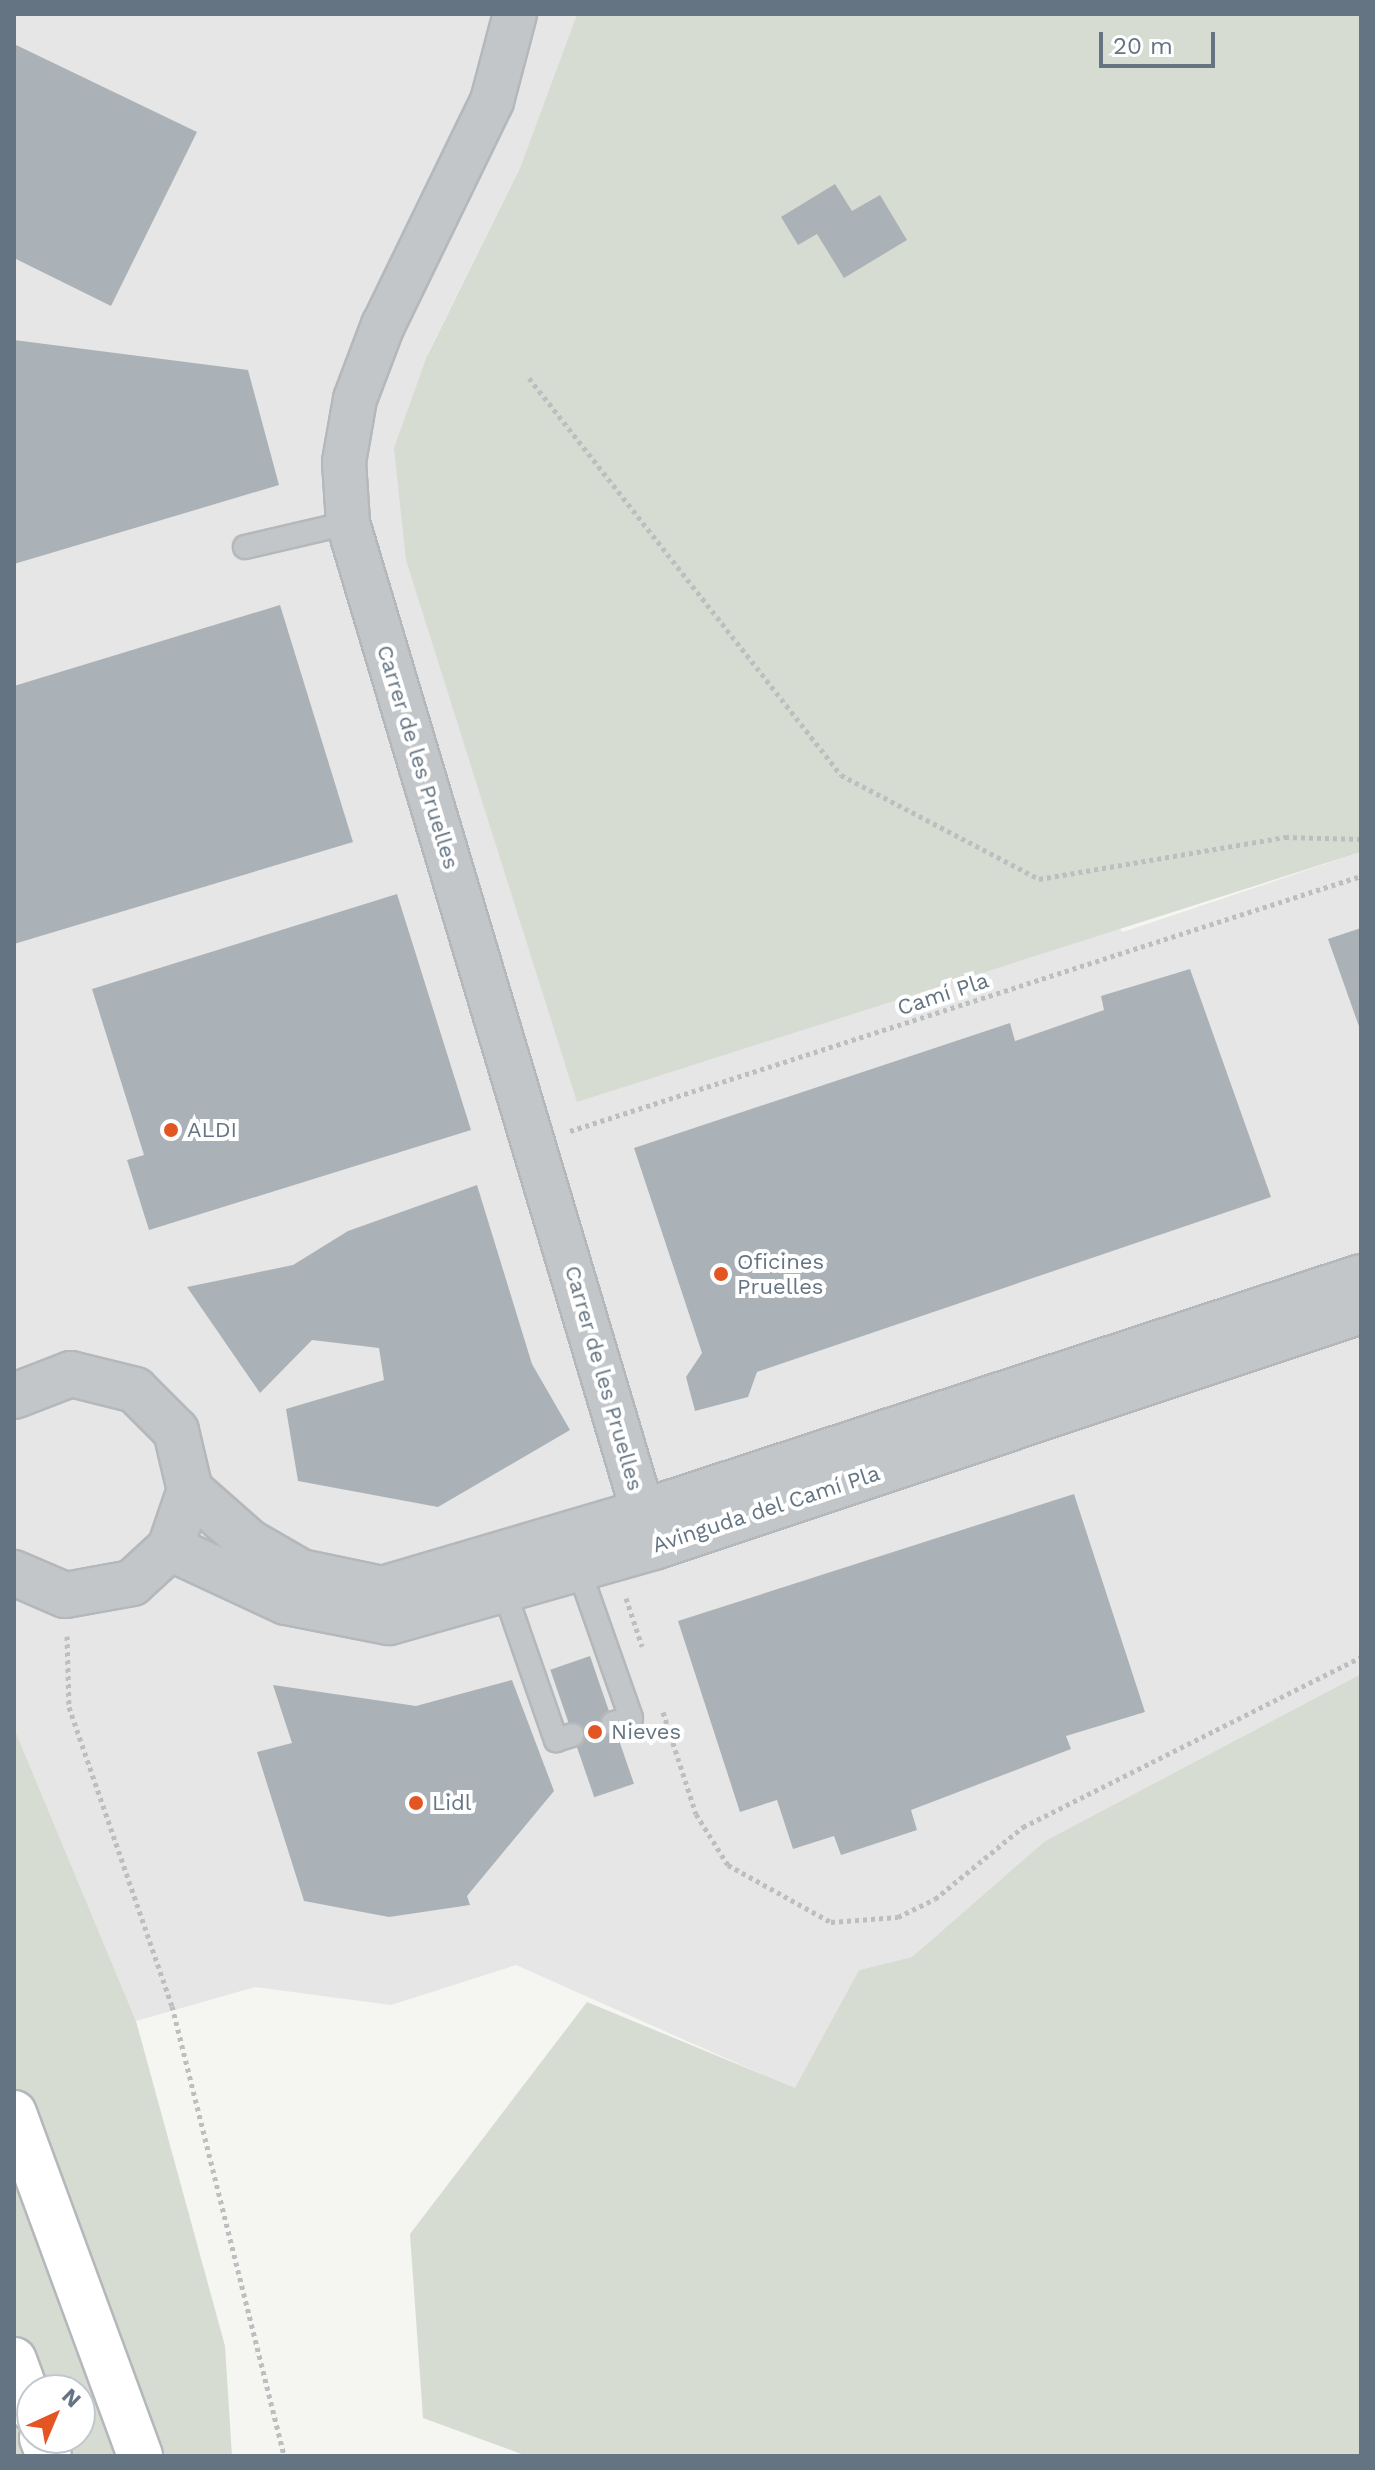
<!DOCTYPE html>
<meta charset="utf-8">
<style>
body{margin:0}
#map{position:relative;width:1375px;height:2470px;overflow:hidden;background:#f5f5f1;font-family:"Work Sans",sans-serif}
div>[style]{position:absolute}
.built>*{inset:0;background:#e5e6e5}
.green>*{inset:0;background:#d6dcd2}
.building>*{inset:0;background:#abb2b7;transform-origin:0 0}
.path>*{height:5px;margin-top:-2.5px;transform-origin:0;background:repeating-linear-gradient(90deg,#bcbec0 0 4px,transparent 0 8px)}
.roads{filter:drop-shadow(2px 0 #b5b8bb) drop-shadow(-2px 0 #b5b8bb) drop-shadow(0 2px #b5b8bb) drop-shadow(0 -2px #b5b8bb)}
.service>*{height:22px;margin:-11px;padding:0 11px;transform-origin:11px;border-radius:11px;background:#c2c6c9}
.minor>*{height:42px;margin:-21px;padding:0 21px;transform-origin:21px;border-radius:21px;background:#c2c6c9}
.tertiary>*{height:44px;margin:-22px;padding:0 22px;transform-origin:22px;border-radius:22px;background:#c2c6c9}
.motorway>*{height:44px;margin:-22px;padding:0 22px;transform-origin:22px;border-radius:22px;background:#fff}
.dots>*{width:22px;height:22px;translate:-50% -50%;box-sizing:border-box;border:4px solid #fff;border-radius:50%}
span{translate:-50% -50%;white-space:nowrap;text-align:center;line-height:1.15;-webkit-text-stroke:8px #fff;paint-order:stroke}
.street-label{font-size:22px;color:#647482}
.poi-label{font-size:22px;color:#647482}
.left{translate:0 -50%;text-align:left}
.frame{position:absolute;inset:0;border:16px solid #647482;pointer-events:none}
.north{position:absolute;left:16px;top:2374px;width:80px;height:80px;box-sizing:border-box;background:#fff;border:2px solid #c1c7cd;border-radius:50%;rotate:44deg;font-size:22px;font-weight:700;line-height:32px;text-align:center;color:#647482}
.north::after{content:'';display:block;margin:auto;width:28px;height:36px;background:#e35523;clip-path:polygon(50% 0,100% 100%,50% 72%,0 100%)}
.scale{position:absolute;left:1099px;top:32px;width:116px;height:36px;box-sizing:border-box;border:4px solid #647482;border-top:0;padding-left:10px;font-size:24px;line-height:28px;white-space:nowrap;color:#647482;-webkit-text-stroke:6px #fff;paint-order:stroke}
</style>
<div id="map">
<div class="built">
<div style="clip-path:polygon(14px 14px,577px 14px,520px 168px,427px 355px,1123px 932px,1361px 852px,1361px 1674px,1045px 1841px,912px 1957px,859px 1970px,795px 2089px,516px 1965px,391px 2005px,255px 1987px,136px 2021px,14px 1728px)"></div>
</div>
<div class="green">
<div style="clip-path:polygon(577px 14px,1361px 14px,1361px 852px,577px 1102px,406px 560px,394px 448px,427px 356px,520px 168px)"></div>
<div style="clip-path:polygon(1361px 1674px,1361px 2456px,527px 2456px,423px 2418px,410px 2234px,587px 2002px,795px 2088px,859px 1970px,912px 1957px,1045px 1841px)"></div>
<div style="clip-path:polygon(evenodd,14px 1728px,136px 2021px,225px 2346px,232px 2456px,14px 2456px,14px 1728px,32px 2390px,80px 2390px,80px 2438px,32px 2438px,32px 2390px)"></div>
</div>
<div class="building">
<div style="clip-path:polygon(14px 44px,197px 132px,111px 306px,14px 258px)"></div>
<div style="clip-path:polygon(835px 184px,852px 211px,880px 195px,907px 240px,844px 278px,817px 234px,798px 245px,781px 217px)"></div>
<div style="clip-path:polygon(14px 340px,248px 370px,279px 485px,14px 564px)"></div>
<div style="clip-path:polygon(280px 605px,353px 842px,14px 944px,14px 686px)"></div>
<div style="clip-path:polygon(397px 894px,471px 1130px,149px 1230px,127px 1160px,144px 1155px,92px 989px)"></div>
<div style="clip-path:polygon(1361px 928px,1361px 1032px,1328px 939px)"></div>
<div style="clip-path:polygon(1190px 969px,1271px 1197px,757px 1372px,748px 1397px,695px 1411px,686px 1377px,702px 1353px,634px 1148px,1010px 1023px,1015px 1041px,1104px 1010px,1101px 996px)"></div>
<div style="clip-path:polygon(477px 1185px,532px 1364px,570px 1430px,438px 1507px,298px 1481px,286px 1409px,384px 1380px,379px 1348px,312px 1340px,260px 1393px,187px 1287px,293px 1265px,348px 1231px)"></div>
<div style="clip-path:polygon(1074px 1494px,1145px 1712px,1066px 1736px,1071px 1749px,911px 1810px,917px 1830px,841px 1855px,834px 1836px,793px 1849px,777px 1800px,740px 1812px,678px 1621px)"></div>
<div style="left:590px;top:1656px;width:135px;height:42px;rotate:71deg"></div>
<div style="clip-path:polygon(512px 1680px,554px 1791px,467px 1896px,470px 1905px,389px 1917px,304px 1901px,257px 1752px,292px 1743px,273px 1685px,416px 1706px)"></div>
</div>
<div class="path">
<div style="left:529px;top:378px;width:505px;rotate:51.84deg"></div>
<div style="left:841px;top:775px;width:224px;rotate:27.7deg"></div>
<div style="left:1039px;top:879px;width:250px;rotate:-9.7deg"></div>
<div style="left:1285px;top:837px;width:76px;rotate:1.5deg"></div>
<div style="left:570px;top:1131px;width:831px;rotate:-17.87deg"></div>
<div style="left:626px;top:1598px;width:51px;rotate:71.6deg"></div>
<div style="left:67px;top:1636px;width:71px;rotate:88.4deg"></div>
<div style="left:69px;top:1707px;width:316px;rotate:71deg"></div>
<div style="left:172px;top:2006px;width:464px;rotate:76deg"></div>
<div style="left:663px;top:1712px;width:107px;rotate:72.1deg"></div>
<div style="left:696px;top:1814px;width:60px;rotate:57.9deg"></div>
<div style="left:728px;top:1865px;width:118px;rotate:29deg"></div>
<div style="left:831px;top:1922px;width:67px;rotate:-4.3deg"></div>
<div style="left:898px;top:1917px;width:41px;rotate:-25.9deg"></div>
<div style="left:935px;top:1899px;width:114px;rotate:-39.3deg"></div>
<div style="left:1023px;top:1827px;width:378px;rotate:-26.7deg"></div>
</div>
<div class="roads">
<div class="service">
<div style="left:245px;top:547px;width:106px;rotate:-13.1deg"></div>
<div style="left:579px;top:1570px;width:157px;rotate:70.6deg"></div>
<div style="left:631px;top:1718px;width:19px;rotate:164deg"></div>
<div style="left:505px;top:1593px;width:156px;rotate:70.9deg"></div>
<div style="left:556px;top:1740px;width:17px;rotate:-17deg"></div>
</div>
<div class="minor">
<div style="left:515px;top:14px;width:90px;rotate:104.8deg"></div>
<div style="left:492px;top:101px;width:249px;rotate:115.9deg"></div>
<div style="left:383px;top:325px;width:79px;rotate:110.7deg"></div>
<div style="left:355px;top:399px;width:64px;rotate:99.9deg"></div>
<div style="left:344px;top:462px;width:61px;rotate:86.2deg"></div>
<div style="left:348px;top:523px;width:1032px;rotate:73.39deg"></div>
</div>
<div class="tertiary">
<div style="left:14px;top:1396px;width:61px;rotate:-21.1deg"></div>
<div style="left:71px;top:1374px;width:66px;rotate:14deg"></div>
<div style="left:135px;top:1390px;width:58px;rotate:45deg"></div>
<div style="left:176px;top:1431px;width:61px;rotate:76.7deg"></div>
<div style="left:190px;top:1490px;width:61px;rotate:109deg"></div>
<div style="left:170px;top:1548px;width:52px;rotate:137.4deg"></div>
<div style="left:132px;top:1583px;width:68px;rotate:169.8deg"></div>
<div style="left:65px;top:1595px;width:56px;rotate:-156.7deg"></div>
<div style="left:190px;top:1490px;width:79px;rotate:41.4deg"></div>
<div style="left:249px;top:1542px;width:60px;rotate:30deg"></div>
<div style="left:301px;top:1572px;width:83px;rotate:11.9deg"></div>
<div style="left:382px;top:1589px;width:272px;rotate:-16.4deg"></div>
<div style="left:643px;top:1512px;width:755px;rotate:-18.12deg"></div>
<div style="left:170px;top:1548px;width:128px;rotate:25deg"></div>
<div style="left:286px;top:1602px;width:105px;rotate:11deg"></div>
<div style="left:389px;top:1622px;width:275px;rotate:-15.8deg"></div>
<div style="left:654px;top:1547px;width:745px;rotate:-18.46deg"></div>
</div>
<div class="motorway">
<div style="left:14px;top:2113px;width:365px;rotate:69.8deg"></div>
<div style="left:14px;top:2360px;width:52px;rotate:69.8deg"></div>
<div style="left:42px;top:2438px;width:19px;rotate:69deg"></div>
</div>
</div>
<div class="dots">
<div style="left:171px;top:1130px;background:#e35523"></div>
<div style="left:721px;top:1274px;background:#e35523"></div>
<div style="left:595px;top:1732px;background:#e35523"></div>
<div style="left:416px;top:1803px;background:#e35523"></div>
</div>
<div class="street-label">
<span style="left:418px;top:757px;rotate:73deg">Carrer de les Pruelles</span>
<span style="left:943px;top:994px;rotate:-18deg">Camí Pla</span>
<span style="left:604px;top:1378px;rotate:74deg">Carrer de les Pruelles</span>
<span style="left:766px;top:1509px;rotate:-18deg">Avinguda del Camí Pla</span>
</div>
<div class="poi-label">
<span class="left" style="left:187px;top:1130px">ALDI</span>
<span class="left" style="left:737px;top:1274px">Oficines<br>Pruelles</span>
<span class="left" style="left:611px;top:1732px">Nieves</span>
<span class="left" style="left:432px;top:1803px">Lidl</span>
</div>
<div class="frame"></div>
<div class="north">N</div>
<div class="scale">20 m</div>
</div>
